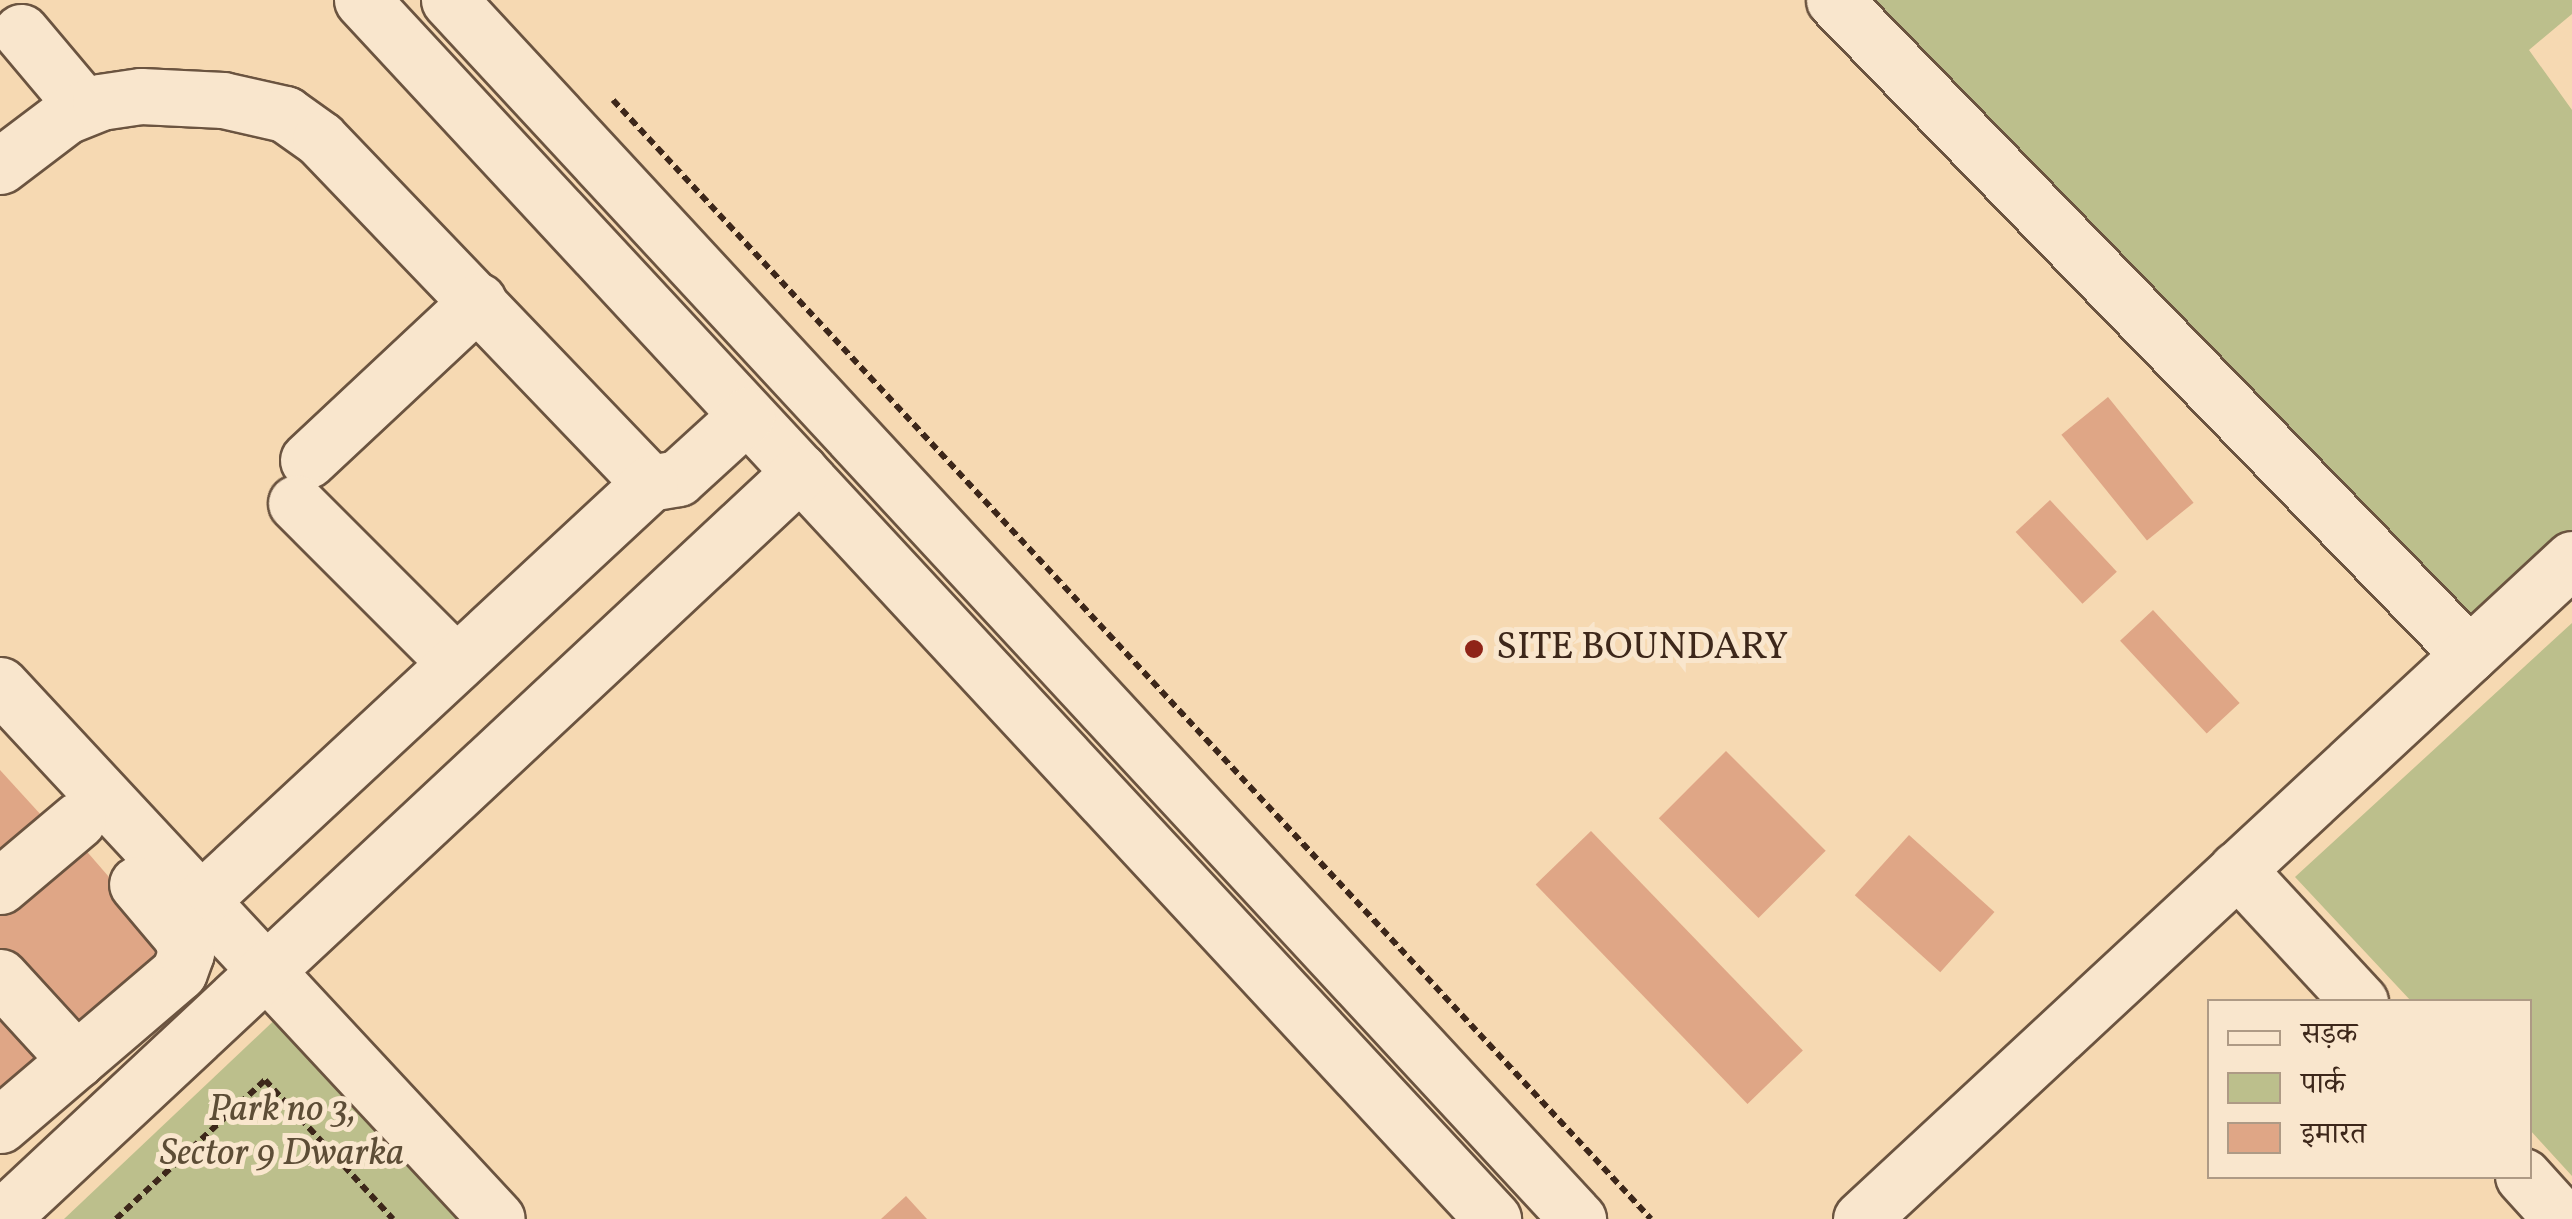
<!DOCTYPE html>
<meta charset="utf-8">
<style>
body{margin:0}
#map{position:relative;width:2572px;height:1219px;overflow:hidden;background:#f6d9b2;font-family:Vollkorn,"Noto Serif Devanagari",serif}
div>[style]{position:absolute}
.green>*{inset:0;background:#bcbf8c}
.building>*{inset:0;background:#dfa686;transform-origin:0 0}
.path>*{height:6px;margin-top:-3px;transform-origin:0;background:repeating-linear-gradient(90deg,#3d271a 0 8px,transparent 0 13px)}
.roads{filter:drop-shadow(2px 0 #6b5440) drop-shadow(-2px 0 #6b5440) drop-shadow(0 2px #6b5440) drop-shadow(0 -2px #6b5440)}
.minor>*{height:55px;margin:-27.5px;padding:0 27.5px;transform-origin:27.5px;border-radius:27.5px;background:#f9e6cd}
.dots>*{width:28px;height:28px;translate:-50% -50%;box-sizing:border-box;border:5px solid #f9e6cd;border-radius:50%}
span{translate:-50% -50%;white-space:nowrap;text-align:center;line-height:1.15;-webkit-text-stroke:10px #f9e6cd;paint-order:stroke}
.poi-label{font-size:38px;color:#3d271a}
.left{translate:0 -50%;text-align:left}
.park-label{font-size:38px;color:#5d4d36;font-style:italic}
.legend{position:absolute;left:2207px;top:999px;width:325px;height:180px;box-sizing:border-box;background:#f9e6cd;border:2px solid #ae9a85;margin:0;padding:12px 18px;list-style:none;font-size:30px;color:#3d271a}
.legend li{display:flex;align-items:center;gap:20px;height:50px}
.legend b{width:50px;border:2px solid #ae9a85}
</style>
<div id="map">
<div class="green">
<div style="clip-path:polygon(1845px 0,2572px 0,2572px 14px,2529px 50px,2572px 110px,2572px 570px,2469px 654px)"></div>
<div style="clip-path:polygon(2572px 623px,2572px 1176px,2530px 1130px,2530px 1002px,2411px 1001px,2295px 877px)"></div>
<div style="clip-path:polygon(283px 1012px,483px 1219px,64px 1219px)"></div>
</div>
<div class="building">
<div style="left:2108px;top:397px;width:136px;height:60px;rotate:51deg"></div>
<div style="left:2050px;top:500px;width:98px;height:47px;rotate:47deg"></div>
<div style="left:2153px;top:610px;width:127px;height:45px;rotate:47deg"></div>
<div style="left:1726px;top:751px;width:141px;height:95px;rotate:45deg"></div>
<div style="clip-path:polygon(0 770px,42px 816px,0 855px)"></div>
<div style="left:1591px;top:831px;width:305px;height:77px;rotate:46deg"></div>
<div style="left:1909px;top:835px;width:115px;height:81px;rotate:42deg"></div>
<div style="clip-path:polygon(76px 839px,174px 952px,73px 1038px,0 954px,0 904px)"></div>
<div style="clip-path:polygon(0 1015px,49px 1070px,0 1105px)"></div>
<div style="clip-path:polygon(906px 1196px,927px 1219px,881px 1219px)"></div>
</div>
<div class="path">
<div style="left:613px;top:100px;width:1526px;rotate:47.15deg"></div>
<div style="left:116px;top:1219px;width:204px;rotate:-43deg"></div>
<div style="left:265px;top:1080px;width:189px;rotate:47.4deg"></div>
</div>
<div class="roads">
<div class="minor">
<div style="left:362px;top:0;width:1663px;rotate:47.14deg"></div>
<div style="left:449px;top:0;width:1662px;rotate:47.2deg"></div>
<div style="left:1834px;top:0;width:912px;rotate:45.84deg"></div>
<div style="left:21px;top:32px;width:99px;rotate:49.9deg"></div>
<div style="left:0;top:166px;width:83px;rotate:-37.1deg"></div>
<div style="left:66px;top:116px;width:37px;rotate:-22deg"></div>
<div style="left:100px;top:102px;width:41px;rotate:-8.3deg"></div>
<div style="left:141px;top:96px;width:82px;rotate:2.8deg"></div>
<div style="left:223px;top:100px;width:64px;rotate:12.7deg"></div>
<div style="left:285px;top:114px;width:43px;rotate:35.5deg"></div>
<div style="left:320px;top:139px;width:477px;rotate:46.2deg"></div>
<div style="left:650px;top:483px;width:28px;rotate:-10deg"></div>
<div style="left:678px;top:478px;width:93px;rotate:-42.4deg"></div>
<div style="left:308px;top:460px;width:233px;rotate:-43.1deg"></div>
<div style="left:296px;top:503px;width:226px;rotate:45deg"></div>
<div style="left:0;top:685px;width:729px;rotate:47.06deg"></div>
<div style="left:2237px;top:869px;width:181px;rotate:47.2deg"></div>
<div style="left:0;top:886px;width:102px;rotate:-40.2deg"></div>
<div style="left:200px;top:901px;width:614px;rotate:-42.89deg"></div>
<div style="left:0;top:977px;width:113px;rotate:47.5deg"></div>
<div style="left:0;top:1125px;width:235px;rotate:-40.5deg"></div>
<div style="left:179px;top:972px;width:20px;rotate:-70deg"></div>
<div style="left:186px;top:953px;width:18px;rotate:-106deg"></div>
<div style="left:181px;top:936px;width:68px;rotate:-130.2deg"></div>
<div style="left:2523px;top:1176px;width:58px;rotate:47.8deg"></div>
<div style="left:0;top:1219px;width:1095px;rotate:-43.04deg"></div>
<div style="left:1861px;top:1219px;width:970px;rotate:-42.87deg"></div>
</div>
</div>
<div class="dots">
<div style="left:1474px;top:649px;background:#8f2418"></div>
</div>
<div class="poi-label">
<span class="left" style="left:1496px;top:649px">SITE BOUNDARY</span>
</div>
<div class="park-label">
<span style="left:282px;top:1133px">Park no 3,<br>Sector 9 Dwarka</span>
</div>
<ul class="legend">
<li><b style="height:12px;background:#f9e6cd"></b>सड़क</li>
<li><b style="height:28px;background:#bcbf8c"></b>पार्क</li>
<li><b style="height:28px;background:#dfa686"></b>इमारत</li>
</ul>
</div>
